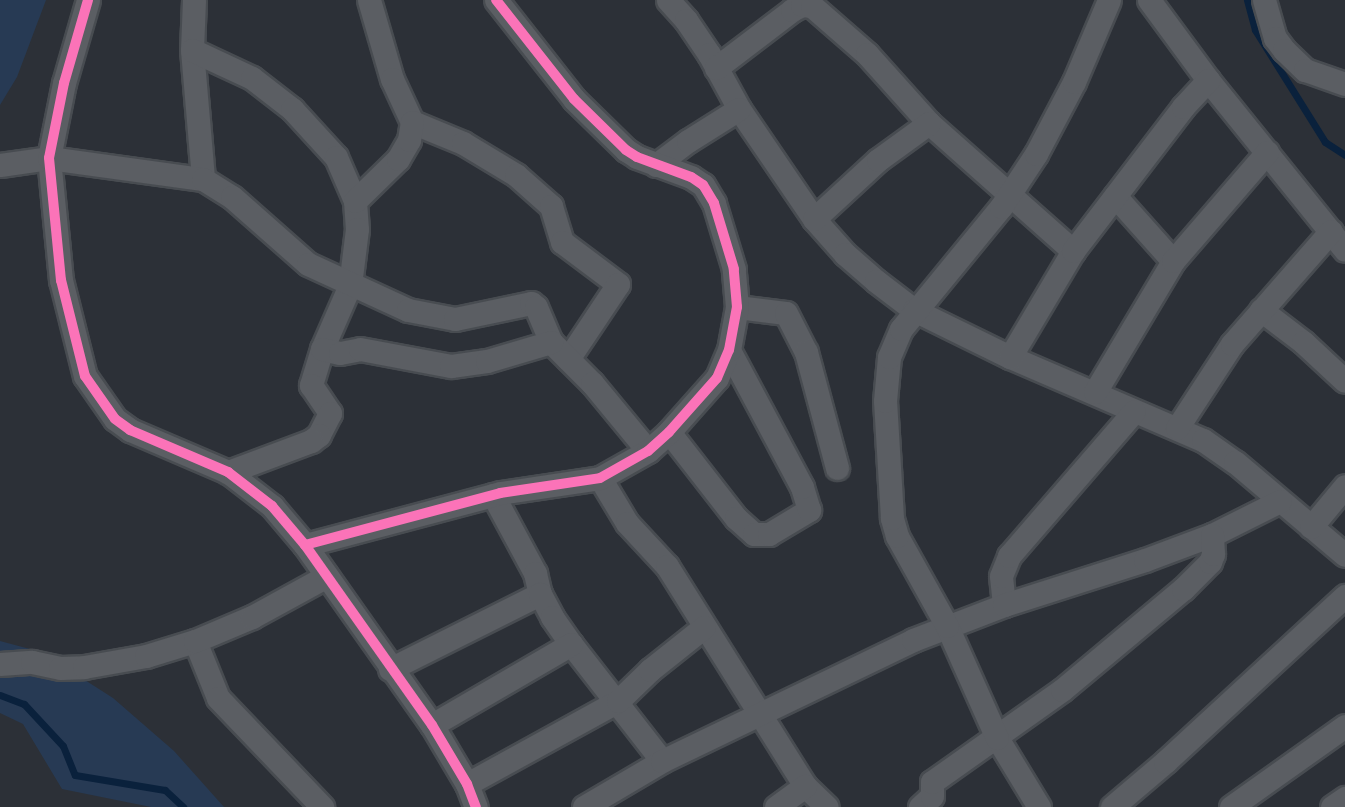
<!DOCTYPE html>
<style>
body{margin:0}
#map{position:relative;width:1345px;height:807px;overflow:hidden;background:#2c3037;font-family:Manrope,sans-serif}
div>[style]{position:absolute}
.green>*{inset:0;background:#273a54}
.stream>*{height:7px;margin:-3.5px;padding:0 3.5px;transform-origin:3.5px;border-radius:3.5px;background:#0a213c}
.roads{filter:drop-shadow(2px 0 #484c51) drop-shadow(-2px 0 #484c51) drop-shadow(0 2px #484c51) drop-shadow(0 -2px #484c51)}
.minor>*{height:23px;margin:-11.5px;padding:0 11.5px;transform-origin:11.5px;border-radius:11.5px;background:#5b5e63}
.cycleway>*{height:10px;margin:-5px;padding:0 5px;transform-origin:5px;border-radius:5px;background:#fb73b8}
span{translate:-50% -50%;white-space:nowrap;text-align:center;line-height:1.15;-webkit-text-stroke:5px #1d2630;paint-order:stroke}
</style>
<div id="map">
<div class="green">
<div style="clip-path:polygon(0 0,46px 0,17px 77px,0 105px)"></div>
<div style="clip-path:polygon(0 641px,41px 652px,113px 698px,174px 751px,224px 807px,151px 807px,62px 789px,23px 724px,0 713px)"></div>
</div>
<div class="stream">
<div style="left:1247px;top:0;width:31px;rotate:75deg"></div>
<div style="left:1255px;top:30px;width:132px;rotate:58deg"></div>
<div style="left:1325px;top:142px;width:24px;rotate:33deg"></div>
<div style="left:0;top:695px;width:26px;rotate:21deg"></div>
<div style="left:24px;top:704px;width:57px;rotate:47.1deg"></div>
<div style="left:63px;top:746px;width:31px;rotate:68deg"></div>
<div style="left:75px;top:775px;width:91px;rotate:9.5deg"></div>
<div style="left:165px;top:790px;width:25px;rotate:43deg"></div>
</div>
<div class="roads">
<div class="minor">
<div style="left:88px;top:0;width:86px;rotate:106.1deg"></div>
<div style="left:64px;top:83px;width:76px;rotate:101.3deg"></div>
<div style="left:49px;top:158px;width:123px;rotate:84.4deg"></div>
<div style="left:61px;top:280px;width:99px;rotate:76deg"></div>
<div style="left:85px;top:376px;width:52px;rotate:55.1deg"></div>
<div style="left:115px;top:419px;width:19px;rotate:36deg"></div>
<div style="left:130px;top:430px;width:107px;rotate:23.2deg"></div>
<div style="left:228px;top:472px;width:56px;rotate:37.7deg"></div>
<div style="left:272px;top:506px;width:51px;rotate:49.8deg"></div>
<div style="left:305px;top:545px;width:220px;rotate:54.8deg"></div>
<div style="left:432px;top:725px;width:69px;rotate:59.3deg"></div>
<div style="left:467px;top:784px;width:25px;rotate:69deg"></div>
<div style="left:194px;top:0;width:50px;rotate:92.3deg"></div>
<div style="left:192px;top:50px;width:129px;rotate:85.1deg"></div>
<div style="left:369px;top:0;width:82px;rotate:73.8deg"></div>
<div style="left:392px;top:79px;width:47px;rotate:65.1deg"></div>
<div style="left:412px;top:122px;width:55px;rotate:22.4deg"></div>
<div style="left:463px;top:143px;width:62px;rotate:31.1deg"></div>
<div style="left:516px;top:175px;width:47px;rotate:41.5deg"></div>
<div style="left:551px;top:206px;width:38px;rotate:73deg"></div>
<div style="left:562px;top:242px;width:70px;rotate:36.9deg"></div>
<div style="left:618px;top:284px;width:90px;rotate:123.7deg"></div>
<div style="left:668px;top:0;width:27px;rotate:48deg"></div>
<div style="left:686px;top:20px;width:41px;rotate:55.9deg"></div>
<div style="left:709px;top:54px;width:63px;rotate:61.4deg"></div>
<div style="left:739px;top:109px;width:133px;rotate:55.7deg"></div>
<div style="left:814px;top:219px;width:47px;rotate:48.5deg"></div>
<div style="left:845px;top:254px;width:41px;rotate:41.1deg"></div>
<div style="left:876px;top:281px;width:48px;rotate:37.3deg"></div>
<div style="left:914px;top:310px;width:107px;rotate:26.1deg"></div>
<div style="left:1010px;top:357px;width:210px;rotate:23.3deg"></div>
<div style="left:1203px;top:440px;width:39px;rotate:35deg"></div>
<div style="left:1235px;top:462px;width:144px;rotate:40.2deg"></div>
<div style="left:1149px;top:0;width:99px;rotate:53.6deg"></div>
<div style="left:1208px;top:80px;width:218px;rotate:51.1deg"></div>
<div style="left:1264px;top:0;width:40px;rotate:74deg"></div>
<div style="left:1275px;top:38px;width:15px;rotate:53deg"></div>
<div style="left:1284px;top:50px;width:29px;rotate:44deg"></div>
<div style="left:1305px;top:70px;width:42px;rotate:19.3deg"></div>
<div style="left:192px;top:50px;width:66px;rotate:25deg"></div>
<div style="left:252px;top:78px;width:51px;rotate:37.8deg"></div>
<div style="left:292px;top:109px;width:65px;rotate:47.5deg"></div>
<div style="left:336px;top:157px;width:48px;rotate:66.6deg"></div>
<div style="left:355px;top:201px;width:28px;rotate:86deg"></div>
<div style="left:357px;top:229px;width:56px;rotate:97.1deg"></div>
<div style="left:350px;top:285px;width:70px;rotate:113.6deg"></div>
<div style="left:322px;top:349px;width:38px;rotate:107deg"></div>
<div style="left:311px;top:385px;width:34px;rotate:56deg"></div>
<div style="left:330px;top:413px;width:25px;rotate:117deg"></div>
<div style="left:319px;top:435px;width:10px;rotate:143deg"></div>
<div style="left:311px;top:441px;width:89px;rotate:159.5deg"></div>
<div style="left:716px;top:68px;width:96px;rotate:-37.3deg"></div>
<div style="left:792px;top:10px;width:11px;rotate:-27deg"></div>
<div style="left:802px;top:5px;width:10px;rotate:6deg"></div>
<div style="left:812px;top:6px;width:73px;rotate:41.1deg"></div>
<div style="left:867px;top:54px;width:93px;rotate:48.1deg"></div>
<div style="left:929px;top:123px;width:193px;rotate:41.6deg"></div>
<div style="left:0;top:165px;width:49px;rotate:-8.1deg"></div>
<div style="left:49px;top:158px;width:155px;rotate:7.8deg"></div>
<div style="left:203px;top:179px;width:34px;rotate:32deg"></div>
<div style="left:232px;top:197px;width:101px;rotate:41.4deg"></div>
<div style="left:308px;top:264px;width:110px;rotate:24.7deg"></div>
<div style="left:408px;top:310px;width:48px;rotate:10.8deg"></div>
<div style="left:455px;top:319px;width:78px;rotate:-11.9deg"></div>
<div style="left:531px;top:303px;width:6px;rotate:39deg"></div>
<div style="left:536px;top:307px;width:38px;rotate:67deg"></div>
<div style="left:551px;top:342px;width:58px;rotate:45deg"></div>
<div style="left:592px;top:383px;width:88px;rotate:50.5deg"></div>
<div style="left:656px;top:165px;width:40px;rotate:-37deg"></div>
<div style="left:688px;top:141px;width:60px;rotate:-32.1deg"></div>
<div style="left:1115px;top:196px;width:87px;rotate:48.3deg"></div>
<div style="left:355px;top:201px;width:60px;rotate:-44.3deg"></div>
<div style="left:398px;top:159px;width:22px;rotate:-60deg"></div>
<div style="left:409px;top:140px;width:18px;rotate:-81deg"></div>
<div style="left:814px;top:219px;width:87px;rotate:-42.7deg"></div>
<div style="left:878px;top:160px;width:63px;rotate:-36deg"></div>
<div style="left:737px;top:307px;width:49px;rotate:7deg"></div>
<div style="left:786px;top:313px;width:44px;rotate:62.9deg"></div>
<div style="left:806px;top:352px;width:120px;rotate:75deg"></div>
<div style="left:1261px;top:310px;width:53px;rotate:37.3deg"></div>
<div style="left:1303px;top:342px;width:57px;rotate:42.9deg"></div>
<div style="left:322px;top:349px;width:18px;rotate:13deg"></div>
<div style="left:340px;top:353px;width:20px;rotate:-11deg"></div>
<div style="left:360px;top:349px;width:93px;rotate:10.6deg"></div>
<div style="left:451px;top:366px;width:36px;rotate:-8deg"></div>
<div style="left:487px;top:361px;width:67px;rotate:-16.5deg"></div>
<div style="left:1010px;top:357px;width:123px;rotate:-59.3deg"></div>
<div style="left:1073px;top:251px;width:181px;rotate:-52.6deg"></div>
<div style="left:1183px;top:107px;width:37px;rotate:-47deg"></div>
<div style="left:1095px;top:392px;width:152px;rotate:-59.2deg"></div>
<div style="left:1173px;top:261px;width:144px;rotate:-49.2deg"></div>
<div style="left:1177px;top:428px;width:100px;rotate:-56.8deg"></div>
<div style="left:1232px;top:344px;width:150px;rotate:-48.8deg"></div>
<div style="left:669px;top:432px;width:109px;rotate:52.1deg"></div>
<div style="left:736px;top:518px;width:24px;rotate:42deg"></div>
<div style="left:754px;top:534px;width:15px"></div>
<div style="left:769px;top:534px;width:47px;rotate:-31deg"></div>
<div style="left:809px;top:510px;width:24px;rotate:-107deg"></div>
<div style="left:802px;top:487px;width:155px;rotate:-118.1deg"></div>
<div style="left:600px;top:478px;width:52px;rotate:59deg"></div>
<div style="left:627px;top:523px;width:59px;rotate:47.1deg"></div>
<div style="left:667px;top:566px;width:260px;rotate:57.9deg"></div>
<div style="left:805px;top:786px;width:30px;rotate:44deg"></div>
<div style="left:493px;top:495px;width:89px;rotate:61.7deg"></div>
<div style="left:535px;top:573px;width:22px;rotate:77deg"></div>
<div style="left:1311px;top:527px;width:53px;rotate:-50.3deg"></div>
<div style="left:305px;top:545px;width:202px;rotate:-14.9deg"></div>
<div style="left:500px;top:493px;width:101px;rotate:-8.5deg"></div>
<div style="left:600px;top:478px;width:55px;rotate:-29.4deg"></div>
<div style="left:648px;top:451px;width:28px;rotate:-42deg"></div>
<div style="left:669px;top:432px;width:72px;rotate:-48.4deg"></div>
<div style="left:717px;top:378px;width:30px;rotate:-67deg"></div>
<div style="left:729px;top:350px;width:44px;rotate:-79.5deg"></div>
<div style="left:737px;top:307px;width:38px;rotate:-95deg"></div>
<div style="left:734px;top:269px;width:69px;rotate:-106.9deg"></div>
<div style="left:714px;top:203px;width:21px;rotate:-121deg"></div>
<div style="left:703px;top:185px;width:14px;rotate:-146deg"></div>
<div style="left:691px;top:177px;width:58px;rotate:-159.7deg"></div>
<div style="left:637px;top:157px;width:13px;rotate:-148deg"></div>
<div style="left:626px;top:150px;width:73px;rotate:-135.6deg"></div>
<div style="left:574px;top:99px;width:126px;rotate:-128.2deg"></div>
<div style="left:1004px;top:605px;width:29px;rotate:-96deg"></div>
<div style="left:1001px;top:576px;width:22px;rotate:-68deg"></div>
<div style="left:1009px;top:556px;width:191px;rotate:-49.2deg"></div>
<div style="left:195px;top:641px;width:61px;rotate:68deg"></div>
<div style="left:218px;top:698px;width:151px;rotate:46.3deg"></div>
<div style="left:0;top:664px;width:32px;rotate:-4deg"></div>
<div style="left:32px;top:662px;width:29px;rotate:12deg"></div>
<div style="left:60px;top:668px;width:24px;rotate:-2deg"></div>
<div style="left:84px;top:667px;width:63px;rotate:-10.1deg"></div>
<div style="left:146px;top:656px;width:51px;rotate:-17deg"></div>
<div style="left:195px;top:641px;width:62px;rotate:-22.8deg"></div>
<div style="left:252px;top:617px;width:85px;rotate:-28.7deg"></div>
<div style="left:390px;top:669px;width:168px;rotate:-26.6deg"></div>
<div style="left:540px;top:594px;width:26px;rotate:62deg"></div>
<div style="left:552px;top:617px;width:33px;rotate:55deg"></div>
<div style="left:571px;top:644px;width:148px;rotate:52.1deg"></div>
<div style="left:432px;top:725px;width:161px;rotate:-30.2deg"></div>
<div style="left:467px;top:784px;width:172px;rotate:-28.8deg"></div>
<div style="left:618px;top:701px;width:45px;rotate:-44.1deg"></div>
<div style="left:650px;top:670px;width:69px;rotate:-38.5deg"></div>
<div style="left:584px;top:807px;width:91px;rotate:-30.5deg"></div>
<div style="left:662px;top:761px;width:279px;rotate:-25.7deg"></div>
<div style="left:913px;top:640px;width:97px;rotate:-21deg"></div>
<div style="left:1004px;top:605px;width:148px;rotate:-17.7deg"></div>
<div style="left:1145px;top:560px;width:72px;rotate:-20.5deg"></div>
<div style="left:1212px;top:535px;width:76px;rotate:-26.6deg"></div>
<div style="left:776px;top:807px;width:36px;rotate:-36deg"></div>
<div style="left:920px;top:807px;width:16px;rotate:-43deg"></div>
<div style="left:932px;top:796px;width:14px;rotate:-90deg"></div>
<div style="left:932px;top:782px;width:159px;rotate:-35.3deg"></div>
<div style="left:1062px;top:690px;width:158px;rotate:-39.9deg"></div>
<div style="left:1183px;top:589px;width:38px;rotate:-45deg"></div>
<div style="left:1210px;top:562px;width:9px;rotate:-69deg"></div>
<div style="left:1213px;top:554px;width:19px;rotate:-93deg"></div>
<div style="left:1039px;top:807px;width:81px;rotate:-121.3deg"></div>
<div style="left:997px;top:738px;width:123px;rotate:-114.1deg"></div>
<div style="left:947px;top:626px;width:103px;rotate:-119.1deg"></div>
<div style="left:897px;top:536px;width:19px;rotate:-106deg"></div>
<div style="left:892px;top:518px;width:117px;rotate:-93.4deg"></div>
<div style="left:885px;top:401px;width:44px;rotate:-84.8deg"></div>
<div style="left:889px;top:357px;width:30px;rotate:-67deg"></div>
<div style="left:901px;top:329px;width:158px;rotate:-50.7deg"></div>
<div style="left:1001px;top:207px;width:64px;rotate:-56.6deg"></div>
<div style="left:1036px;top:154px;width:81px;rotate:-62.2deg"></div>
<div style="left:1074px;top:82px;width:89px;rotate:-66.9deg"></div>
<div style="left:1112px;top:807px;width:70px;rotate:-40.3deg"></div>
<div style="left:1165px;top:762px;width:245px;rotate:-42.7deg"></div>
<div style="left:1231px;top:807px;width:140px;rotate:-35.4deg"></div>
<div style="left:1332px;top:807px;width:16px;rotate:-35deg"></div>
</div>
</div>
<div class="cycleway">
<div style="left:88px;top:0;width:86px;rotate:106.1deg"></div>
<div style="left:64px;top:83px;width:76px;rotate:101.3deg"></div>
<div style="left:49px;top:158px;width:123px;rotate:84.4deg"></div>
<div style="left:61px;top:280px;width:99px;rotate:76deg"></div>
<div style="left:85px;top:376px;width:52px;rotate:55.1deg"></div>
<div style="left:115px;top:419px;width:19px;rotate:36deg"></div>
<div style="left:130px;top:430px;width:107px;rotate:23.2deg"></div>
<div style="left:228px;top:472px;width:56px;rotate:37.7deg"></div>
<div style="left:272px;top:506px;width:51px;rotate:49.8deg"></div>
<div style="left:305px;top:545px;width:220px;rotate:54.8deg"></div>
<div style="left:432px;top:725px;width:69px;rotate:59.3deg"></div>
<div style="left:467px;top:784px;width:25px;rotate:69deg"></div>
<div style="left:305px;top:545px;width:202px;rotate:-14.9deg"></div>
<div style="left:500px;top:493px;width:101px;rotate:-8.5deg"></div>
<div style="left:600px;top:478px;width:55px;rotate:-29.4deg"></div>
<div style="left:648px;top:451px;width:28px;rotate:-42deg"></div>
<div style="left:669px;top:432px;width:72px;rotate:-48.4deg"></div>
<div style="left:717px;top:378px;width:30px;rotate:-67deg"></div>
<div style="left:729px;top:350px;width:44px;rotate:-79.5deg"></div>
<div style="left:737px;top:307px;width:38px;rotate:-95deg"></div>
<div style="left:734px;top:269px;width:69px;rotate:-106.9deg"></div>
<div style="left:714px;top:203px;width:21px;rotate:-121deg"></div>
<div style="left:703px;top:185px;width:14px;rotate:-146deg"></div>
<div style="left:691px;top:177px;width:58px;rotate:-159.7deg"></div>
<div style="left:637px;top:157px;width:13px;rotate:-148deg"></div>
<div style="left:626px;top:150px;width:73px;rotate:-135.6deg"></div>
<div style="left:574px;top:99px;width:126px;rotate:-128.2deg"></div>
</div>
</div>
